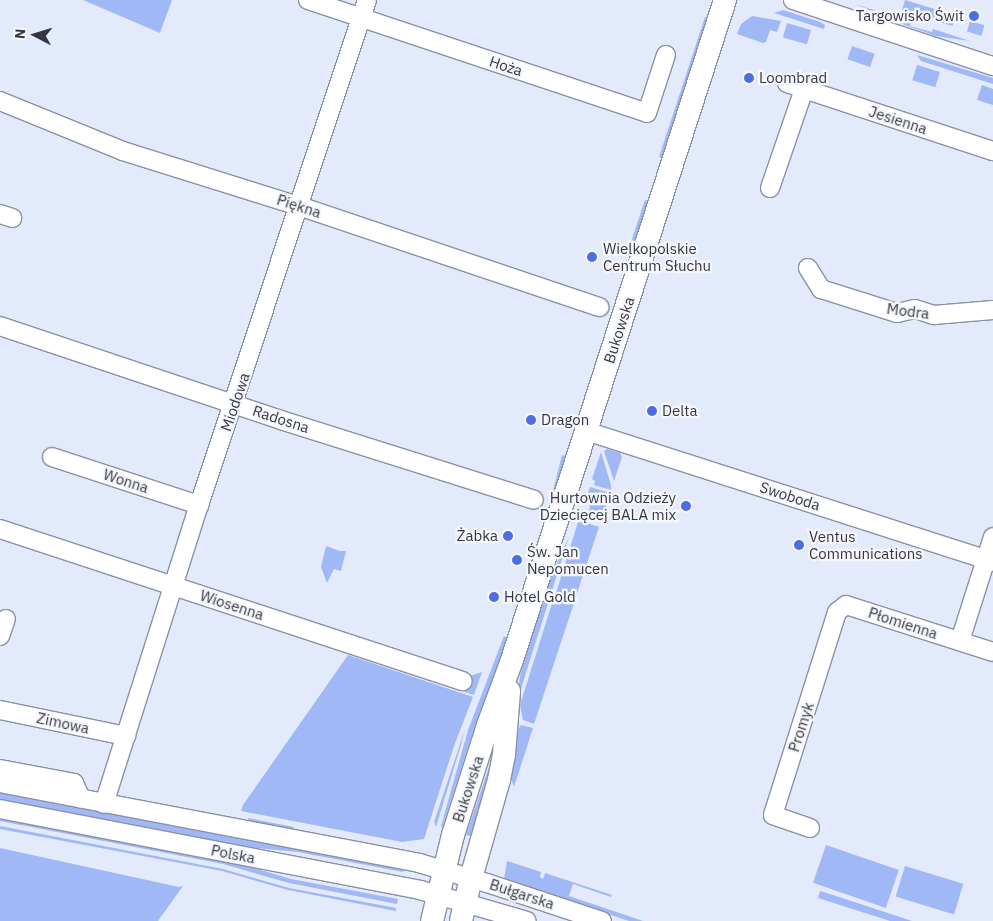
<!DOCTYPE html>
<meta charset="utf-8">
<style>
body{margin:0}
#map{position:relative;width:993px;height:921px;overflow:hidden;background:#e3eafc;font-family:"IBM Plex Sans",sans-serif}
div>[style]{position:absolute}
.green>*{inset:0;background:#a1b8f6;transform-origin:0 0}
.roads{filter:drop-shadow(1px 0 #8991a5) drop-shadow(-1px 0 #8991a5) drop-shadow(0 1px #8991a5) drop-shadow(0 -1px #8991a5)}
.minor>*{height:18px;margin:-9px;padding:0 9px;transform-origin:9px;border-radius:9px;background:#fff}
.major>*{height:22px;margin:-11px;padding:0 11px;transform-origin:11px;border-radius:11px;background:#fff}
.dots>*{width:14px;height:14px;translate:-50% -50%;box-sizing:border-box;border:2px solid #f5f7fc;border-radius:50%}
span{translate:-50% -50%;white-space:nowrap;text-align:center;line-height:1.15;-webkit-text-stroke:4.5px #f5f7fc;paint-order:stroke}
.poi-label{font-size:15px;color:#343740}
.right{translate:-100% -50%;text-align:right}
.left{translate:0 -50%;text-align:left}
.street-label{font-size:15px;color:#343740}
.north{position:absolute;left:10px;top:10px;width:50px;height:50px;-webkit-text-stroke:4px #f5f7fc;paint-order:stroke;rotate:275deg;font-size:14px;font-weight:700;line-height:20px;text-align:center;color:#343740}
.north::after{content:'';display:block;margin:auto;width:18px;height:22px;background:#343740;clip-path:polygon(50% 0,100% 100%,50% 72%,0 100%)}
</style>
<div id="map">
<div class="green">
<div style="clip-path:polygon(83px 0,172px 0,160px 33px)"></div>
<div style="left:905px;top:0;width:53px;height:11px;rotate:17deg"></div>
<div style="clip-path:polygon(855px 4px,911px 22px,910px 26px,932px 32px,933px 29px,970px 41px,936px 36px,905px 25px)"></div>
<div style="clip-path:polygon(783px 10px,820px 22px,825px 25px,824px 29px,774px 13px)"></div>
<div style="clip-path:polygon(752px 16px,781px 21px,777px 32px,770px 30px,766px 42px,763px 43px,737px 34px,741px 24px)"></div>
<div style="clip-path:polygon(705px 17px,707px 18px,662px 158px,659px 157px)"></div>
<div style="left:970px;top:21px;width:15px;height:11px;rotate:16deg"></div>
<div style="left:787px;top:23px;width:25px;height:15px;rotate:16deg"></div>
<div style="left:852px;top:46px;width:24px;height:14px;rotate:19deg"></div>
<div style="clip-path:polygon(917px 55px,993px 78px,993px 84px,921px 61px)"></div>
<div style="left:917px;top:65px;width:24px;height:16px;rotate:17deg"></div>
<div style="clip-path:polygon(982px 85px,993px 89px,993px 105px,977px 100px)"></div>
<div style="clip-path:polygon(645px 200px,650px 202px,635px 243px,631px 242px)"></div>
<div style="clip-path:polygon(607px 449px,620px 453px,622px 457px,614px 481px,604px 451px)"></div>
<div style="clip-path:polygon(601px 452px,611px 485px,611px 490px,594px 485px,595px 481px,592px 479px)"></div>
<div style="left:562px;top:455px;width:4px;height:58px;rotate:14deg"></div>
<div style="clip-path:polygon(590px 487px,610px 493px,601px 521px,588px 515px,590px 507px,586px 499px)"></div>
<div style="clip-path:polygon(581px 521px,599px 527px,575px 599px,556px 593px,578px 522px)"></div>
<div style="clip-path:polygon(569px 537px,524px 679px,516px 706px,520px 676px,530px 640px,552px 574px)"></div>
<div style="clip-path:polygon(326px 546px,340px 551px,346px 551px,341px 571px,334px 569px,327px 583px,321px 567px)"></div>
<div style="clip-path:polygon(554px 597px,574px 603px,534px 724px,523px 720px,520px 705px)"></div>
<div style="clip-path:polygon(504px 636px,510px 640px,473px 732px,442px 828px,441px 826px,468px 730px)"></div>
<div style="clip-path:polygon(348px 655px,473px 697px,454px 746px,424px 839px,402px 842px,241px 811px,243px 805px)"></div>
<div style="clip-path:polygon(482px 672px,474px 695px,465px 692px,470px 676px)"></div>
<div style="clip-path:polygon(521px 725px,533px 728px,514px 787px,511px 779px,518px 729px)"></div>
<div style="clip-path:polygon(465px 729px,461px 745px,436px 827px,434px 822px)"></div>
<div style="clip-path:polygon(492px 758px,475px 837px,466px 835px)"></div>
<div style="clip-path:polygon(0 792px,105px 812px,404px 869px,403px 872px,298px 852px,236px 846px,0 801px)"></div>
<div style="clip-path:polygon(0 817px,240px 864px,291px 879px,398px 899px,397px 904px,289px 883px,223px 864px,0 821px)"></div>
<div style="clip-path:polygon(248px 818px,294px 827px,291px 830px,248px 823px)"></div>
<div style="clip-path:polygon(0 826px,223px 869px,289px 888px,396px 908px,396px 911px,288px 890px,222px 871px,0 829px)"></div>
<div style="left:826px;top:845px;width:77px;height:40px;rotate:19deg"></div>
<div style="clip-path:polygon(0 848px,179px 887px,183px 886px,158px 921px,0 921px)"></div>
<div style="clip-path:polygon(507px 861px,541px 872px,540px 877px,543px 879px,545px 873px,612px 895px,611px 897px,573px 884px,569px 896px,643px 921px,629px 921px,504px 879px)"></div>
<div style="left:905px;top:866px;width:61px;height:32px;rotate:17deg"></div>
<div style="clip-path:polygon(820px 891px,836px 896px,912px 921px,890px 921px,818px 898px)"></div>
</div>
<div class="roads">
<div class="minor">
<div style="left:308px;top:0;width:357px;rotate:18.4deg"></div>
<div style="left:647px;top:113px;width:61px;rotate:-71.9deg"></div>
<div style="left:793px;top:0;width:211px;rotate:18.3deg"></div>
<div style="left:787px;top:83px;width:18px;rotate:19deg"></div>
<div style="left:0;top:101px;width:133px;rotate:22.1deg"></div>
<div style="left:123px;top:151px;width:184px;rotate:17.4deg"></div>
<div style="left:299px;top:206px;width:317px;rotate:18.6deg"></div>
<div style="left:770px;top:188px;width:105px;rotate:-71deg"></div>
<div style="left:804px;top:89px;width:199px;rotate:18.2deg"></div>
<div style="left:0;top:214px;width:13px;rotate:18deg"></div>
<div style="left:808px;top:268px;width:25px;rotate:58deg"></div>
<div style="left:821px;top:289px;width:80px;rotate:17.5deg"></div>
<div style="left:897px;top:313px;width:18px;rotate:-13deg"></div>
<div style="left:915px;top:309px;width:20px;rotate:18deg"></div>
<div style="left:934px;top:315px;width:59px;rotate:-4.8deg"></div>
<div style="left:0;top:326px;width:296px;rotate:18.5deg"></div>
<div style="left:281px;top:420px;width:265px;rotate:17.5deg"></div>
<div style="left:586px;top:431px;width:428px;rotate:17.8deg"></div>
<div style="left:52px;top:457px;width:155px;rotate:18.1deg"></div>
<div style="left:0;top:529px;width:487px;rotate:18.2deg"></div>
<div style="left:0;top:636px;width:18px;rotate:-71deg"></div>
<div style="left:960px;top:641px;width:109px;rotate:-72.4deg"></div>
<div style="left:0;top:710px;width:129px;rotate:11.7deg"></div>
<div style="left:0;top:769px;width:75px;rotate:10.7deg"></div>
<div style="left:74px;top:783px;width:17px;rotate:66deg"></div>
<div style="left:0;top:783px;width:427px;rotate:10.8deg"></div>
<div style="left:419px;top:863px;width:71px;rotate:16.4deg"></div>
<div style="left:487px;top:883px;width:121px;rotate:18.3deg"></div>
<div style="left:104px;top:804px;width:314px;rotate:-72.4deg"></div>
<div style="left:199px;top:505px;width:532px;rotate:-71.6deg"></div>
<div style="left:0;top:809px;width:428px;rotate:10.9deg"></div>
<div style="left:420px;top:890px;width:111px;rotate:16.2deg"></div>
<div style="left:810px;top:828px;width:39px;rotate:-161deg"></div>
<div style="left:773px;top:815px;width:213px;rotate:-72.5deg"></div>
<div style="left:837px;top:612px;width:11px;rotate:-38deg"></div>
<div style="left:846px;top:605px;width:154px;rotate:17.7deg"></div>
</div>
<div class="major">
<div style="left:432px;top:921px;width:89px;rotate:-76.3deg"></div>
<div style="left:453px;top:835px;width:115px;rotate:-72.3deg"></div>
<div style="left:488px;top:725px;width:69px;rotate:-69.7deg"></div>
<div style="left:512px;top:660px;width:694px;rotate:-72.11deg"></div>
<div style="left:461px;top:921px;width:44px;rotate:-76.9deg"></div>
<div style="left:471px;top:878px;width:102px;rotate:-74.1deg"></div>
<div style="left:499px;top:780px;width:25px;rotate:-79deg"></div>
<div style="left:504px;top:755px;width:64px;rotate:-85.5deg"></div>
</div>
</div>
<div class="dots">
<div style="left:974px;top:16px;background:#4d6ee2"></div>
<div style="left:749px;top:78px;background:#4d6ee2"></div>
<div style="left:592px;top:257px;background:#4d6ee2"></div>
<div style="left:652px;top:411px;background:#4d6ee2"></div>
<div style="left:531px;top:420px;background:#4d6ee2"></div>
<div style="left:686px;top:506px;background:#4d6ee2"></div>
<div style="left:508px;top:536px;background:#4d6ee2"></div>
<div style="left:799px;top:545px;background:#4d6ee2"></div>
<div style="left:517px;top:560px;background:#4d6ee2"></div>
<div style="left:494px;top:597px;background:#4d6ee2"></div>
</div>
<div class="poi-label">
<span class="right" style="left:964px;top:16px">Targowisko Świt</span>
<span class="left" style="left:759px;top:78px">Loombrad</span>
<span class="left" style="left:603px;top:257px">Wielkopolskie<br>Centrum Słuchu</span>
<span class="left" style="left:662px;top:411px">Delta</span>
<span class="left" style="left:541px;top:420px">Dragon</span>
<span class="right" style="left:676px;top:506px">Hurtownia Odzieży<br>Dziecięcej BALA mix</span>
<span class="right" style="left:498px;top:536px">Żabka</span>
<span class="left" style="left:809px;top:545px">Ventus<br>Communications</span>
<span class="left" style="left:527px;top:560px">Św. Jan<br>Nepomucen</span>
<span class="left" style="left:504px;top:597px">Hotel Gold</span>
</div>
<div class="street-label">
<span style="left:506px;top:66px;rotate:18deg">Hoża</span>
<span style="left:898px;top:120px;rotate:18deg">Jesienna</span>
<span style="left:299px;top:206px;rotate:18deg">Piękna</span>
<span style="left:908px;top:311px;rotate:7deg">Modra</span>
<span style="left:619px;top:330px;rotate:-72deg">Bukowska</span>
<span style="left:235px;top:402px;rotate:-71deg">Miodowa</span>
<span style="left:281px;top:419px;rotate:18deg">Radosna</span>
<span style="left:126px;top:481px;rotate:18deg">Wonna</span>
<span style="left:790px;top:496px;rotate:18deg">Swoboda</span>
<span style="left:232px;top:605px;rotate:18deg">Wiosenna</span>
<span style="left:903px;top:623px;rotate:18deg">Płomienna</span>
<span style="left:63px;top:723px;rotate:12deg">Zimowa</span>
<span style="left:801px;top:727px;rotate:-72deg">Promyk</span>
<span style="left:468px;top:789px;rotate:-72deg">Bukowska</span>
<span style="left:233px;top:854px;rotate:11deg">Polska</span>
<span style="left:522px;top:894px;rotate:18deg">Bułgarska</span>
</div>
<div class="north">N</div>
</div>
